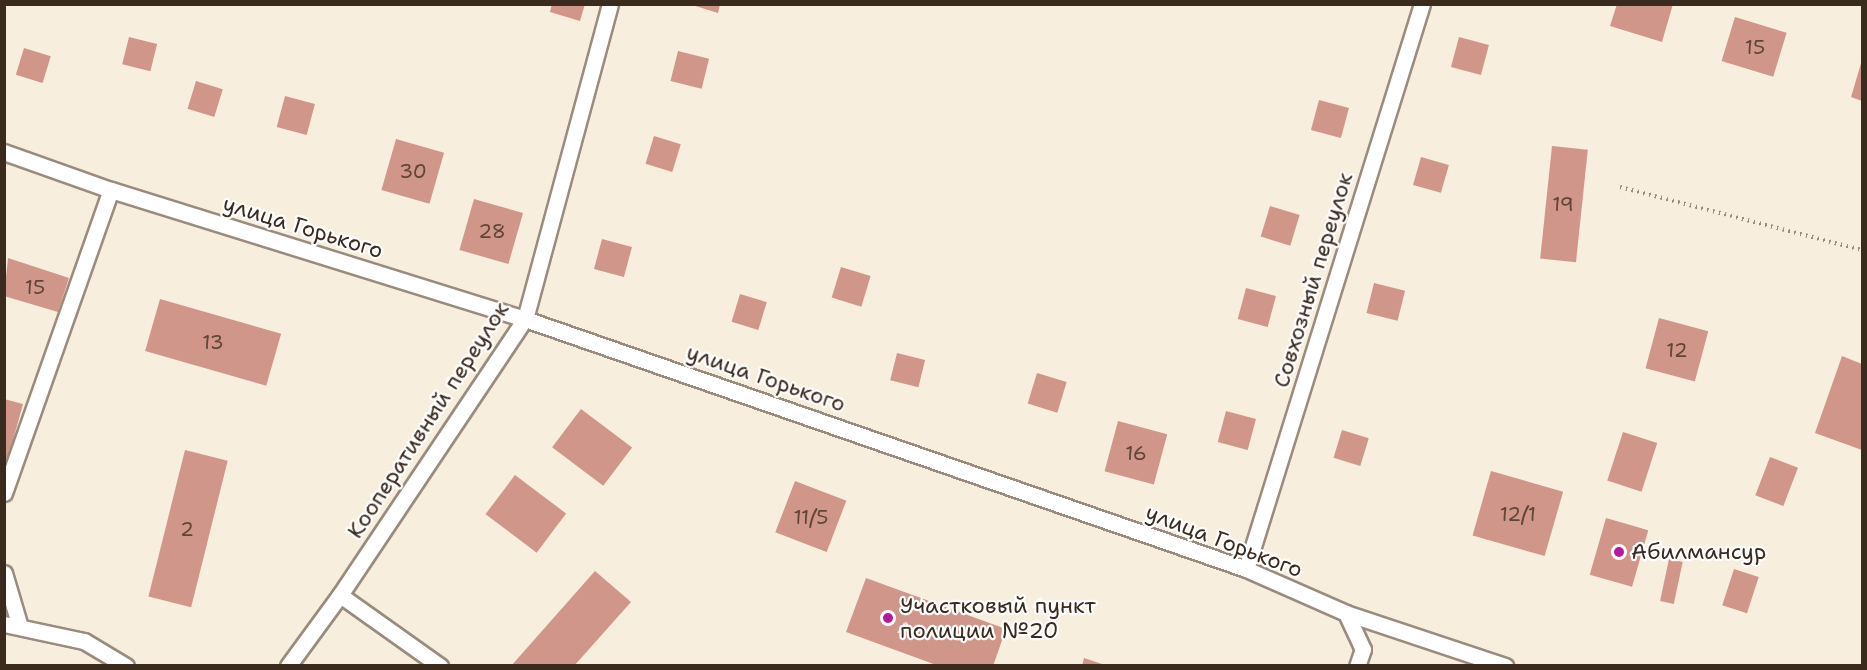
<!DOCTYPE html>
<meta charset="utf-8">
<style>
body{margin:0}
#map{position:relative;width:1867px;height:670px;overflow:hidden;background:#f7eedd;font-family:"Shantell Sans",sans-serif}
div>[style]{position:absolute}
.building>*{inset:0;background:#d1968a;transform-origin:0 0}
.path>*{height:4px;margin-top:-2px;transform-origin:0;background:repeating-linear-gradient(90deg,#998c7e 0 1.5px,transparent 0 6px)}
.roads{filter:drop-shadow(2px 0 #998c7e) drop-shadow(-2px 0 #998c7e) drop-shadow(0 2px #998c7e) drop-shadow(0 -2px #998c7e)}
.service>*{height:15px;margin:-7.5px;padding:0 7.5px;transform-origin:7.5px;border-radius:7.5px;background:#fff}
.dots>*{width:16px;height:16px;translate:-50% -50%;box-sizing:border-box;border:3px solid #fff;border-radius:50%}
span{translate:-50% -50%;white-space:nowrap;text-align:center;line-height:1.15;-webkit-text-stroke:4.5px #fff;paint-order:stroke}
.number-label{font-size:20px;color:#604539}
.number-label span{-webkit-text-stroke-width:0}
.street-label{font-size:22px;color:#3b2a1e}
.poi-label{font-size:22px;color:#3b2a1e}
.left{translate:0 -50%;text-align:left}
.frame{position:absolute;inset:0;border:6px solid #3b2a1e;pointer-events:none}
</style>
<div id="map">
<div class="building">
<div style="clip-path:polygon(552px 4px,585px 4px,580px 21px,550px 12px)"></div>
<div style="clip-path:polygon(689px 4px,720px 4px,718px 13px)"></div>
<div style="clip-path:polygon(1617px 4px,1673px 4px,1662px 42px,1610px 26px)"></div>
<div style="left:1735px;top:17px;width:54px;height:46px;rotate:17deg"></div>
<div style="left:129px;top:37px;width:29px;height:28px;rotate:14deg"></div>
<div style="left:1459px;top:37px;width:31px;height:31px;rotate:15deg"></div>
<div style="left:24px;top:48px;width:28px;height:28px;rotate:17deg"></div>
<div style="left:678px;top:51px;width:32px;height:31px;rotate:14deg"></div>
<div style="clip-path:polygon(1862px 60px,1862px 101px,1851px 97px)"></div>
<div style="left:196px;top:81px;width:28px;height:29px;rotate:17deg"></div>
<div style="left:285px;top:96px;width:31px;height:32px;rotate:15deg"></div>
<div style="left:1319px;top:100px;width:31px;height:31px;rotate:15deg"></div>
<div style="left:654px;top:136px;width:28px;height:29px;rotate:17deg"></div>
<div style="left:396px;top:139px;width:50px;height:53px;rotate:16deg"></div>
<div style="left:1552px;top:146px;width:36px;height:113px;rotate:6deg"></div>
<div style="left:1421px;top:157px;width:29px;height:29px;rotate:16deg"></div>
<div style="left:474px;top:199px;width:51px;height:53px;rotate:16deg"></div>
<div style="left:1270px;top:206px;width:31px;height:32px;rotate:17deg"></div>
<div style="left:602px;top:239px;width:31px;height:31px;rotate:15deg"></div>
<div style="clip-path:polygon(8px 258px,69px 278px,58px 312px,4px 296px)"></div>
<div style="left:841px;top:267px;width:31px;height:32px;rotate:17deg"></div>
<div style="left:1374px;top:283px;width:32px;height:31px;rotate:14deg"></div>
<div style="left:1246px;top:288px;width:31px;height:32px;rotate:15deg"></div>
<div style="left:740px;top:294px;width:28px;height:29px;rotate:17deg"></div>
<div style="left:160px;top:299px;width:126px;height:54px;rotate:16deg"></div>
<div style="left:1659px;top:318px;width:51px;height:52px;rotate:15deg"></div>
<div style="left:897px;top:353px;width:29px;height:28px;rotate:14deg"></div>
<div style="clip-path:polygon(1842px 356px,1862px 364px,1862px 450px,1815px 433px)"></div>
<div style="left:1037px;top:373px;width:31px;height:32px;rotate:17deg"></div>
<div style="clip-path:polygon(4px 399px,23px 404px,5px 469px,4px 469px)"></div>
<div style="left:581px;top:409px;width:64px;height:48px;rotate:37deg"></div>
<div style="left:1226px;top:411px;width:31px;height:32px;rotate:15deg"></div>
<div style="left:1118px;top:421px;width:51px;height:52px;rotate:15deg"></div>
<div style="left:1342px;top:430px;width:28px;height:29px;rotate:17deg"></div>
<div style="left:1623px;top:432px;width:36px;height:51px;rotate:18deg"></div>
<div style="left:185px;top:450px;width:44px;height:151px;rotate:14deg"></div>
<div style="left:1770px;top:457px;width:30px;height:41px;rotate:21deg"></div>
<div style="left:1491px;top:471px;width:75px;height:67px;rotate:16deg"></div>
<div style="left:515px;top:475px;width:64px;height:49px;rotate:37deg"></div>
<div style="left:795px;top:481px;width:55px;height:55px;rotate:21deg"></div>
<div style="left:1606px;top:518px;width:44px;height:59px;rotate:16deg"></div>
<div style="left:1669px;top:559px;width:14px;height:43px;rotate:12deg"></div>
<div style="left:1734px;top:569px;width:26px;height:38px;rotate:18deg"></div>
<div style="clip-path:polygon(595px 571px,631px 602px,574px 666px,511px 666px)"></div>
<div style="clip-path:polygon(866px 578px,1006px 629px,993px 666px,939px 666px,846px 632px)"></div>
<div style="clip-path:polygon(1084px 658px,1105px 665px,1105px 666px,1082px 666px)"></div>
</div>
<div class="path">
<div style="left:1620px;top:187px;width:250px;rotate:14.6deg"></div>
</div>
<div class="roads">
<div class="service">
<div style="left:4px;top:152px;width:114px;rotate:19.6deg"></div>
<div style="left:111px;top:190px;width:434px;rotate:17.3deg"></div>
<div style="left:525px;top:319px;width:763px;rotate:19.12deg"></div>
<div style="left:1246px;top:569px;width:109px;rotate:23.7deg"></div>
<div style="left:1346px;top:613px;width:168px;rotate:18.4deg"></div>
<div style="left:4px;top:493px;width:321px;rotate:-70.6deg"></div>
<div style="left:1246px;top:569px;width:592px;rotate:-72.7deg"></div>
<div style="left:4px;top:573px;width:56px;rotate:73.5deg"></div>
<div style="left:340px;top:595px;width:123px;rotate:35.4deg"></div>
<div style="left:1346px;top:613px;width:40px;rotate:65deg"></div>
<div style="left:1363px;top:649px;width:18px;rotate:109deg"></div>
<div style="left:4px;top:624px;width:82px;rotate:12deg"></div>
<div style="left:84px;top:641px;width:49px;rotate:30.8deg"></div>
<div style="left:288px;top:666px;width:88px;rotate:-53.8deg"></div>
<div style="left:340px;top:595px;width:332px;rotate:-56.2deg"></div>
<div style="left:525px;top:319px;width:326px;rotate:-74.9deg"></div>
</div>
</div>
<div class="dots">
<div style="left:1619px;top:552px;background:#b5179e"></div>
<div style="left:888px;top:618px;background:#b5179e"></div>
</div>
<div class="number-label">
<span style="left:1755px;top:47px">15</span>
<span style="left:413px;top:171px">30</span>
<span style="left:1563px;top:204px">19</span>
<span style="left:492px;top:231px">28</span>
<span style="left:35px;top:287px">15</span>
<span style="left:213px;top:342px">13</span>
<span style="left:1677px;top:350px">12</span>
<span style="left:1136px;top:453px">16</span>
<span style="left:1518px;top:514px">12/1</span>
<span style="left:811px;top:517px">11/5</span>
<span style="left:187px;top:529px">2</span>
</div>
<div class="street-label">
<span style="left:303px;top:227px;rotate:17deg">улица Горького</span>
<span style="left:1313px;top:280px;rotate:-73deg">Совхозный переулок</span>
<span style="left:766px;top:378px;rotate:19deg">улица Горького</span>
<span style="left:428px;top:420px;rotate:-57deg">Кооперативный переулок</span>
<span style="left:1224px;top:541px;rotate:21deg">улица Горького</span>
</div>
<div class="poi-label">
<span class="left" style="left:1631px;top:552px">Абилмансур</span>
<span class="left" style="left:900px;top:618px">Участковый пункт<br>полиции №20</span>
</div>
<div class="frame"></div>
</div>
